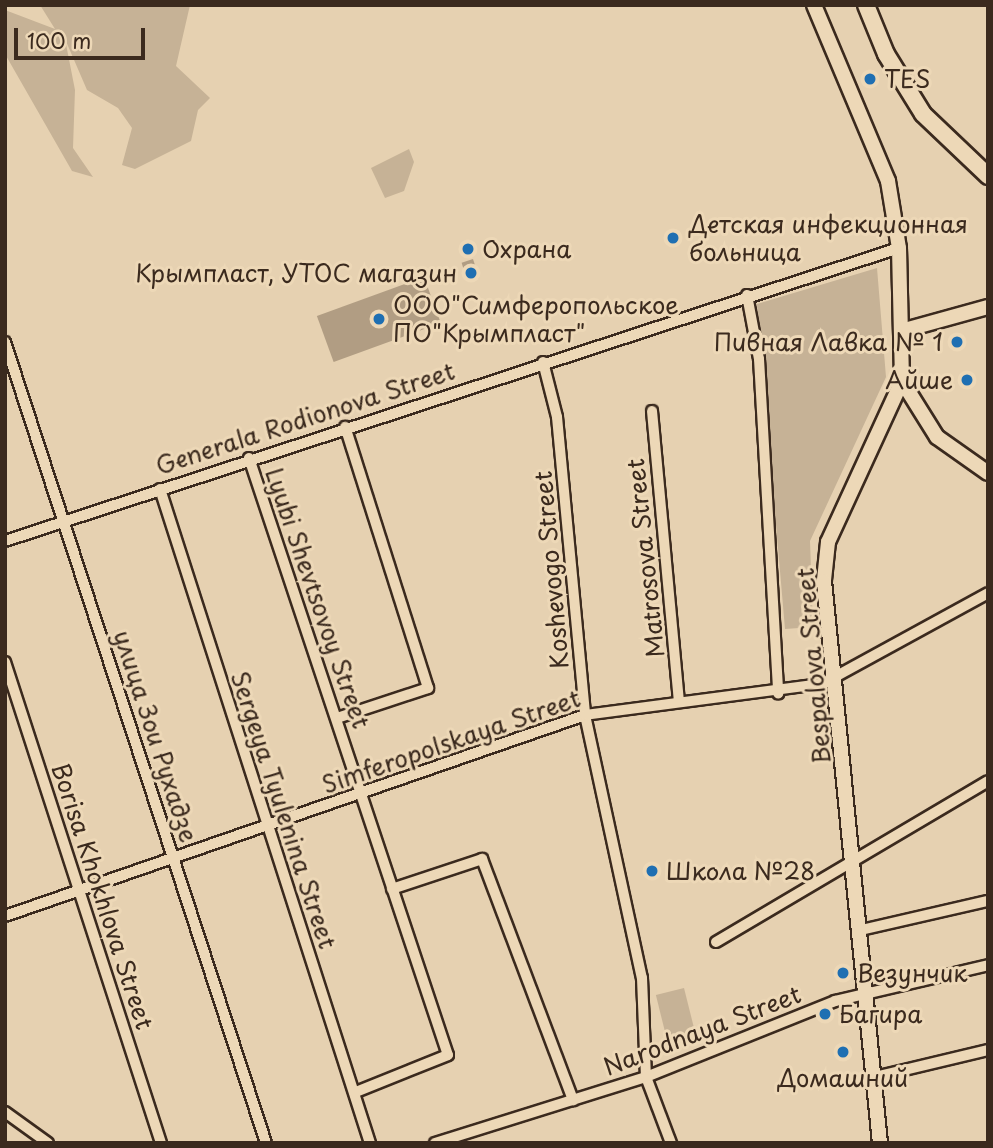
<!DOCTYPE html>
<meta charset="utf-8">
<style>
body{margin:0}
#map{position:relative;width:993px;height:1148px;overflow:hidden;background:#e6d1b1;font-family:"Playpen Sans",sans-serif}
div>[style]{position:absolute}
.green>*{inset:0;background:#c6b296;transform-origin:0 0}
.building>*{inset:0;background:#b19d83;transform-origin:0 0}
.roads{filter:drop-shadow(2px 0 #3b2a1e) drop-shadow(-2px 0 #3b2a1e) drop-shadow(0 2px #3b2a1e) drop-shadow(0 -2px #3b2a1e)}
.street>*{height:10px;margin:-5px;padding:0 5px;transform-origin:5px;border-radius:5px;background:#edd8b7}
.secondary>*{height:14px;margin:-7px;padding:0 7px;transform-origin:7px;border-radius:7px;background:#edd8b7}
.primary>*{height:16px;margin:-8px;padding:0 8px;transform-origin:8px;border-radius:8px;background:#edd8b7}
.dots>*{width:19px;height:19px;translate:-50% -50%;box-sizing:border-box;border:4px solid #edd8b7;border-radius:50%}
span{translate:-50% -50%;white-space:nowrap;text-align:center;line-height:1.15;-webkit-text-stroke:6px #edd8b7;paint-order:stroke}
.poi-label{font-size:24px;color:#3b2a1e}
.left{translate:0 -50%;text-align:left}
.right{translate:-100% -50%;text-align:right}
.street-label{font-size:24px;color:#3b2a1e}
.frame{position:absolute;inset:0;border:7px solid #3b2a1e;pointer-events:none}
.scale{position:absolute;left:14px;top:28px;width:131px;height:32px;box-sizing:border-box;border:4px solid #3b2a1e;border-top:0;padding-left:9px;font-size:21px;line-height:24px;white-space:nowrap;color:#3b2a1e;-webkit-text-stroke:5px #edd8b7;paint-order:stroke}
</style>
<div id="map">
<div class="green">
<div style="clip-path:polygon(40px 5px,190px 5px,176px 66px,210px 98px,198px 110px,191px 141px,135px 169px,122px 165px,132px 128px,118px 108px,87px 90px,65px 39px,75px 90px,73px 148px,93px 177px,72px 171px,5px 54px,5px 10px,55px 29px)"></div>
<div style="clip-path:polygon(409px 149px,414px 162px,404px 191px,385px 198px,371px 168px)"></div>
<div style="clip-path:polygon(877px 268px,886px 377px,810px 541px,813px 627px,785px 629px,757px 304px)"></div>
<div style="left:684px;top:988px;width:55px;height:29px;rotate:76deg"></div>
</div>
<div class="building">
<div style="left:473px;top:259px;width:20px;height:12px;rotate:72deg"></div>
<div style="left:424px;top:277px;width:49px;height:114px;rotate:70deg"></div>
</div>
<div class="roads">
<div class="street">
<div style="left:747px;top:295px;width:65px;rotate:79.4deg"></div>
<div style="left:759px;top:359px;width:335px;rotate:86.7deg"></div>
<div style="left:5px;top:342px;width:842px;rotate:71.95deg"></div>
<div style="left:543px;top:362px;width:57px;rotate:75.7deg"></div>
<div style="left:557px;top:417px;width:299px;rotate:84.6deg"></div>
<div style="left:585px;top:715px;width:269px;rotate:77.8deg"></div>
<div style="left:642px;top:978px;width:99px;rotate:87.7deg"></div>
<div style="left:646px;top:1077px;width:71px;rotate:69.3deg"></div>
<div style="left:652px;top:411px;width:290px;rotate:84.7deg"></div>
<div style="left:249px;top:458px;width:629px;rotate:71.57deg"></div>
<div style="left:448px;top:1055px;width:99px;rotate:158.1deg"></div>
<div style="left:160px;top:489px;width:687px;rotate:72.2deg"></div>
<div style="left:5px;top:541px;width:941px;rotate:-18.15deg"></div>
<div style="left:5px;top:662px;width:506px;rotate:72.03deg"></div>
<div style="left:337px;top:718px;width:96px;rotate:-18.2deg"></div>
<div style="left:428px;top:688px;width:274px;rotate:-107.6deg"></div>
<div style="left:392px;top:889px;width:95px;rotate:-18.4deg"></div>
<div style="left:482px;top:859px;width:258px;rotate:69.3deg"></div>
<div style="left:5px;top:916px;width:614px;rotate:-19.11deg"></div>
<div style="left:585px;top:715px;width:239px;rotate:-7.5deg"></div>
<div style="left:822px;top:684px;width:189px;rotate:-28.7deg"></div>
<div style="left:861px;top:930px;width:130px;rotate:-12.9deg"></div>
<div style="left:716px;top:942px;width:316px;rotate:-30.6deg"></div>
<div style="left:875px;top:1077px;width:116px;rotate:-13.4deg"></div>
<div style="left:5px;top:1112px;width:53px;rotate:35.8deg"></div>
<div style="left:435px;top:1143px;width:221px;rotate:-17.4deg"></div>
<div style="left:646px;top:1077px;width:204px;rotate:-21.9deg"></div>
<div style="left:835px;top:1001px;width:157px;rotate:-13.2deg"></div>
</div>
<div class="secondary">
<div style="left:814px;top:5px;width:191px;rotate:67.2deg"></div>
<div style="left:888px;top:181px;width:68px;rotate:80.7deg"></div>
<div style="left:899px;top:248px;width:133px;rotate:88.7deg"></div>
<div style="left:902px;top:381px;width:177px;rotate:114.7deg"></div>
<div style="left:828px;top:542px;width:39px;rotate:96deg"></div>
<div style="left:824px;top:581px;width:565px;rotate:84.31deg"></div>
<div style="left:901px;top:331px;width:90px;rotate:-15.4deg"></div>
<div style="left:902px;top:381px;width:66px;rotate:58deg"></div>
<div style="left:937px;top:437px;width:62px;rotate:35.2deg"></div>
</div>
<div class="primary">
<div style="left:866px;top:5px;width:53px;rotate:67.8deg"></div>
<div style="left:886px;top:54px;width:70px;rotate:58.3deg"></div>
<div style="left:923px;top:114px;width:90px;rotate:43.6deg"></div>
</div>
</div>
<div class="dots">
<div style="left:870px;top:79px;background:#1f6fb2"></div>
<div style="left:673px;top:238px;background:#1f6fb2"></div>
<div style="left:468px;top:249px;background:#1f6fb2"></div>
<div style="left:471px;top:273px;background:#1f6fb2"></div>
<div style="left:379px;top:319px;background:#1f6fb2"></div>
<div style="left:957px;top:342px;background:#1f6fb2"></div>
<div style="left:967px;top:380px;background:#1f6fb2"></div>
<div style="left:652px;top:871px;background:#1f6fb2"></div>
<div style="left:843px;top:973px;background:#1f6fb2"></div>
<div style="left:825px;top:1014px;background:#1f6fb2"></div>
<div style="left:843px;top:1052px;background:#1f6fb2"></div>
</div>
<div class="poi-label">
<span class="left" style="left:884px;top:79px">TES</span>
<span class="left" style="left:689px;top:238px">Детская инфекционная<br>больница</span>
<span class="left" style="left:482px;top:249px">Охрана</span>
<span class="right" style="left:457px;top:273px">Крымпласт, УТОС магазин</span>
<span class="left" style="left:393px;top:319px">ООО"Симферопольское<br>ПО"Крымпласт"</span>
<span class="right" style="left:943px;top:342px">Пивная Лавка № 1</span>
<span class="right" style="left:953px;top:380px">Айше</span>
<span class="left" style="left:666px;top:871px">Школа №28</span>
<span class="left" style="left:857px;top:973px">Везунчик</span>
<span class="left" style="left:839px;top:1014px">Багира</span>
<span style="left:843px;top:1078px">Домашний</span>
</div>
<div class="street-label">
<span style="left:305px;top:418px;rotate:-18deg">Generala Rodionova Street</span>
<span style="left:645px;top:558px;rotate:-96deg">Matrosova Street</span>
<span style="left:551px;top:570px;rotate:-95deg">Koshevogo Street</span>
<span style="left:318px;top:598px;rotate:71deg">Lyubi Shevtsovoy Street</span>
<span style="left:813px;top:666px;rotate:-95deg">Bespalova Street</span>
<span style="left:156px;top:736px;rotate:72deg">улица Зои Рухадзе</span>
<span style="left:451px;top:741px;rotate:-19deg">Simferopolskaya Street</span>
<span style="left:284px;top:810px;rotate:72deg">Sergeya Tyulenina Street</span>
<span style="left:103px;top:896px;rotate:72deg">Borisa Khokhlova Street</span>
<span style="left:702px;top:1030px;rotate:-21deg">Narodnaya Street</span>
</div>
<div class="frame"></div>
<div class="scale">100 m</div>
</div>
